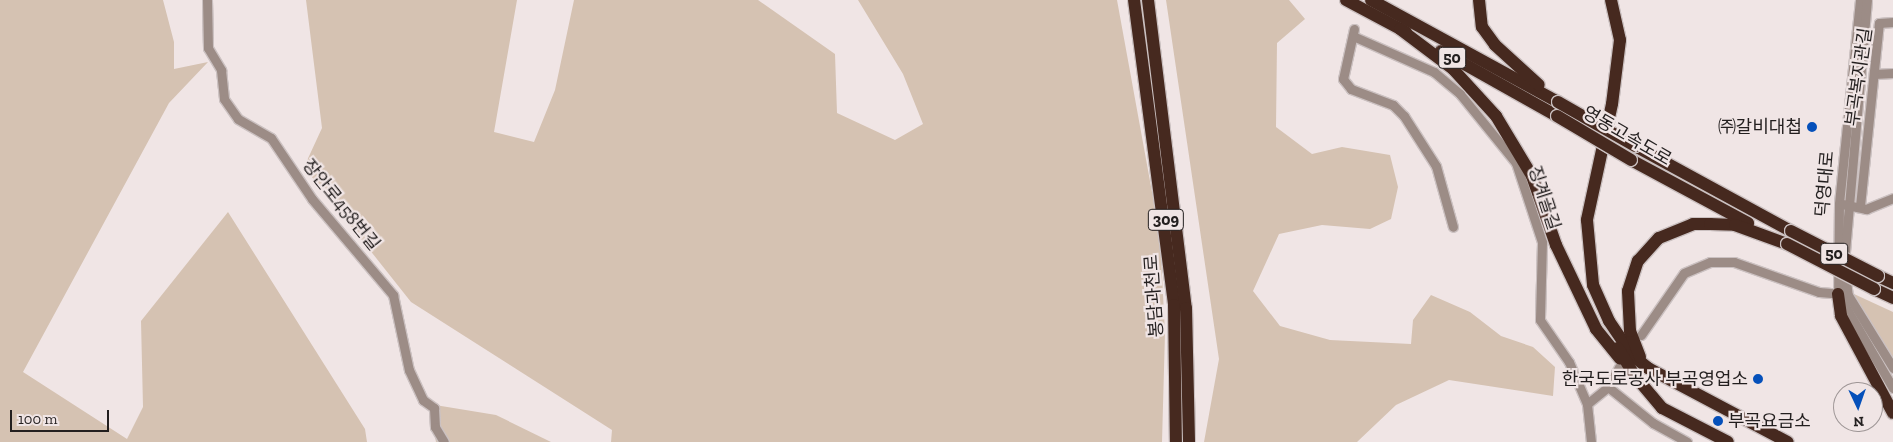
<!DOCTYPE html>
<meta charset="utf-8">
<style>
body{margin:0}
#map{position:relative;width:1893px;height:442px;overflow:hidden;background:#f0e5e5;font-family:"Zilla Slab","Noto Sans KR",serif}
div>[style]{position:absolute}
.green>*{inset:0;background:#d5c2b2}
.roads{filter:drop-shadow(1px 0 #cbc1c1) drop-shadow(-1px 0 #cbc1c1) drop-shadow(0 1px #cbc1c1) drop-shadow(0 -1px #cbc1c1)}
.minor>*{height:9px;margin:-4.5px;padding:0 4.5px;transform-origin:4.5px;border-radius:4.5px;background:#9c8c86}
.highway>*{height:12px;margin:-6px;padding:0 6px;transform-origin:6px;border-radius:6px;background:#46291f}
.bridges{filter:drop-shadow(1px 0 #cbc1c1) drop-shadow(-1px 0 #cbc1c1) drop-shadow(0 1px #cbc1c1) drop-shadow(0 -1px #cbc1c1)}
.highway-bridge>*{height:12px;margin:-6px;padding:0 6px;transform-origin:6px;border-radius:6px;background:#46291f}
.dots>*{width:14px;height:14px;translate:-50% -50%;box-sizing:border-box;border:2px solid #f0e5e5;border-radius:50%}
span{translate:-50% -50%;white-space:nowrap;text-align:center;line-height:1.15;-webkit-text-stroke:4.5px #f0e5e5;paint-order:stroke}
.shield-label span{padding:1px 4px;background:#f0e5e5;border:1px solid;border-radius:4px;-webkit-text-stroke-width:0}
.shield-label{font-size:16px;color:#231f1f;font-weight:700}
.street-label{font-size:18px;color:#231f1f}
.poi-label{font-size:18px;color:#231f1f}
.right{translate:-100% -50%;text-align:right}
.left{translate:0 -50%;text-align:left}
.north{position:absolute;left:1833px;top:382px;width:50px;height:50px;box-sizing:border-box;background:#f0e5e5;border:1px solid #9e9696;border-radius:50%;rotate:177deg;font-size:14px;font-weight:700;line-height:20px;text-align:center;color:#231f1f}
.north::after{content:'';display:block;margin:auto;width:18px;height:22px;background:#0550ba;clip-path:polygon(50% 0,100% 100%,50% 72%,0 100%)}
.scale{position:absolute;left:10px;top:410px;width:99px;height:22px;box-sizing:border-box;border:2px solid #231f1f;border-top:0;padding-left:6px;font-size:15px;line-height:18px;white-space:nowrap;color:#231f1f;-webkit-text-stroke:4px #f0e5e5;paint-order:stroke}
</style>
<div id="map">
<div class="green">
<div style="clip-path:polygon(0 0,163px 0,174px 42px,174px 69px,208px 62px,169px 103px,23px 372px,127px 439px,143px 407px,141px 321px,228px 212px,365px 429px,367px 442px,0 442px)"></div>
<div style="clip-path:polygon(306px 0,517px 0,494px 132px,534px 142px,555px 90px,574px 0,758px 0,835px 54px,837px 113px,895px 140px,923px 124px,903px 74px,858px 0,1117px 0,1160px 236px,1165px 333px,1162px 442px,611px 442px,612px 430px,411px 302px,304px 167px,322px 128px)"></div>
<div style="clip-path:polygon(1166px 0,1289px 0,1305px 19px,1277px 43px,1276px 127px,1312px 154px,1342px 147px,1390px 155px,1398px 187px,1391px 219px,1370px 229px,1322px 225px,1279px 234px,1253px 291px,1280px 326px,1330px 340px,1411px 344px,1413px 320px,1431px 295px,1470px 312px,1501px 336px,1533px 347px,1555px 367px,1553px 396px,1449px 380px,1396px 405px,1357px 442px,1204px 442px,1219px 359px)"></div>
<div style="clip-path:polygon(1854px 294px,1893px 312px,1893px 363px)"></div>
<div style="clip-path:polygon(429px 404px,496px 415px,551px 442px,436px 442px)"></div>
</div>
<div class="roads">
<div class="minor">
<div style="left:207px;top:0;width:48px;rotate:88.8deg"></div>
<div style="left:208px;top:48px;width:26px;rotate:59deg"></div>
<div style="left:221px;top:70px;width:29px;rotate:84deg"></div>
<div style="left:224px;top:99px;width:24px;rotate:55deg"></div>
<div style="left:238px;top:119px;width:38px;rotate:30deg"></div>
<div style="left:271px;top:138px;width:73px;rotate:56.1deg"></div>
<div style="left:312px;top:199px;width:126px;rotate:49.8deg"></div>
<div style="left:393px;top:295px;width:77px;rotate:78deg"></div>
<div style="left:409px;top:370px;width:33px;rotate:65deg"></div>
<div style="left:423px;top:400px;width:14px;rotate:36deg"></div>
<div style="left:434px;top:408px;width:19px;rotate:87deg"></div>
<div style="left:435px;top:427px;width:17px;rotate:59deg"></div>
<div style="left:1860px;top:0;width:205px;rotate:95.9deg"></div>
<div style="left:1839px;top:204px;width:90px;rotate:90.6deg"></div>
<div style="left:1838px;top:294px;width:109px;rotate:59.7deg"></div>
<div style="left:1867px;top:0;width:265px;rotate:95deg"></div>
<div style="left:1844px;top:264px;width:31px;rotate:83deg"></div>
<div style="left:1848px;top:295px;width:86px;rotate:58.3deg"></div>
<div style="left:1354px;top:29px;width:51px;rotate:102.4deg"></div>
<div style="left:1343px;top:79px;width:13px;rotate:51deg"></div>
<div style="left:1351px;top:89px;width:45px;rotate:20.9deg"></div>
<div style="left:1393px;top:105px;width:16px;rotate:45deg"></div>
<div style="left:1404px;top:116px;width:59px;rotate:57.4deg"></div>
<div style="left:1436px;top:166px;width:63px;rotate:74.4deg"></div>
<div style="left:1353px;top:36px;width:89px;rotate:24deg"></div>
<div style="left:1434px;top:72px;width:34px;rotate:40deg"></div>
<div style="left:1460px;top:94px;width:89px;rotate:50.9deg"></div>
<div style="left:1516px;top:163px;width:83px;rotate:71.8deg"></div>
<div style="left:1542px;top:242px;width:78px;rotate:91.5deg"></div>
<div style="left:1540px;top:320px;width:51px;rotate:55.4deg"></div>
<div style="left:1569px;top:362px;width:46px;rotate:66.8deg"></div>
<div style="left:1587px;top:404px;width:38px;rotate:84deg"></div>
<div style="left:1874px;top:74px;width:19px;rotate:-3deg"></div>
<div style="left:1842px;top:204px;width:25px;rotate:12deg"></div>
<div style="left:1866px;top:209px;width:29px;rotate:-22deg"></div>
<div style="left:1860px;top:206px;width:184px;rotate:-84.1deg"></div>
<div style="left:1879px;top:23px;width:14px;rotate:-4deg"></div>
<div style="left:1641px;top:335px;width:75px;rotate:-55.3deg"></div>
<div style="left:1684px;top:273px;width:28px;rotate:-23deg"></div>
<div style="left:1710px;top:262px;width:24px"></div>
<div style="left:1734px;top:262px;width:90px;rotate:19.4deg"></div>
<div style="left:1819px;top:292px;width:24px;rotate:5deg"></div>
<div style="left:1608px;top:387px;width:58px;rotate:38.7deg"></div>
<div style="left:1653px;top:423px;width:39px;rotate:29deg"></div>
<div style="left:1587px;top:404px;width:27px;rotate:-39deg"></div>
<div style="left:1608px;top:387px;width:23px;rotate:-61deg"></div>
</div>
<div class="highway">
<div style="left:1134px;top:0;width:308px;rotate:82.5deg"></div>
<div style="left:1174px;top:305px;width:137px;rotate:89.2deg"></div>
<div style="left:1148px;top:0;width:310px;rotate:83deg"></div>
<div style="left:1186px;top:308px;width:134px;rotate:88.7deg"></div>
<div style="left:1346px;top:0;width:68px;rotate:28.1deg"></div>
<div style="left:1371px;top:0;width:213px;rotate:28.6deg"></div>
<div style="left:1479px;top:0;width:27px;rotate:84deg"></div>
<div style="left:1482px;top:27px;width:22px;rotate:54deg"></div>
<div style="left:1495px;top:45px;width:59px;rotate:42.3deg"></div>
<div style="left:1611px;top:0;width:41px;rotate:77.3deg"></div>
<div style="left:1620px;top:40px;width:64px;rotate:97.1deg"></div>
<div style="left:1612px;top:104px;width:119px;rotate:102.2deg"></div>
<div style="left:1587px;top:220px;width:65px;rotate:84.7deg"></div>
<div style="left:1593px;top:285px;width:39px;rotate:66deg"></div>
<div style="left:1609px;top:321px;width:41px;rotate:55.9deg"></div>
<div style="left:1632px;top:355px;width:21px;rotate:39deg"></div>
<div style="left:1648px;top:368px;width:158px;rotate:27.9deg"></div>
<div style="left:1400px;top:29px;width:66px;rotate:37deg"></div>
<div style="left:1453px;top:69px;width:64px;rotate:47.5deg"></div>
<div style="left:1496px;top:116px;width:70px;rotate:59deg"></div>
<div style="left:1532px;top:176px;width:73px;rotate:70.8deg"></div>
<div style="left:1556px;top:245px;width:93px;rotate:64.5deg"></div>
<div style="left:1596px;top:329px;width:38px;rotate:51deg"></div>
<div style="left:1441px;top:51px;width:133px;rotate:29.3deg"></div>
<div style="left:1635px;top:146px;width:178px;rotate:28.6deg"></div>
<div style="left:1631px;top:160px;width:133px;rotate:28.3deg"></div>
<div style="left:1878px;top:276px;width:17px;rotate:25deg"></div>
<div style="left:1874px;top:289px;width:21px;rotate:25deg"></div>
<div style="left:1838px;top:294px;width:22px;rotate:82deg"></div>
<div style="left:1841px;top:316px;width:110px;rotate:61.8deg"></div>
<div style="left:1618px;top:348px;width:33px;rotate:59deg"></div>
<div style="left:1635px;top:376px;width:42px;rotate:49.8deg"></div>
<div style="left:1662px;top:408px;width:74px;rotate:27.3deg"></div>
<div style="left:1640px;top:357px;width:28px;rotate:-111deg"></div>
<div style="left:1630px;top:331px;width:40px;rotate:-92.9deg"></div>
<div style="left:1628px;top:291px;width:32px;rotate:-72deg"></div>
<div style="left:1638px;top:261px;width:31px;rotate:-48deg"></div>
<div style="left:1659px;top:238px;width:37px;rotate:-22deg"></div>
<div style="left:1693px;top:224px;width:17px"></div>
<div style="left:1710px;top:224px;width:25px;rotate:2deg"></div>
<div style="left:1735px;top:225px;width:55px;rotate:20.1deg"></div>
</div>
</div>
<div class="bridges">
<div class="highway-bridge">
<div style="left:1558px;top:102px;width:89px;rotate:29.7deg"></div>
<div style="left:1557px;top:116px;width:86px;rotate:30.7deg"></div>
<div style="left:1791px;top:231px;width:98px;rotate:27.3deg"></div>
<div style="left:1787px;top:244px;width:98px;rotate:27.3deg"></div>
</div>
</div>
<div class="dots">
<div style="left:1812px;top:127px;background:#0550ba"></div>
<div style="left:1758px;top:379px;background:#0550ba"></div>
<div style="left:1718px;top:421px;background:#0550ba"></div>
</div>
<div class="shield-label">
<span style="left:1452px;top:58px">50</span>
<span style="left:1166px;top:220px">309</span>
<span style="left:1834px;top:254px">50</span>
</div>
<div class="street-label">
<span style="left:1859px;top:77px;rotate:-82deg">부곡복지관길</span>
<span style="left:1627px;top:136px;rotate:30deg">영동고속도로</span>
<span style="left:1825px;top:184px;rotate:-85deg">덕영대로</span>
<span style="left:1544px;top:198px;rotate:72deg">징계골길</span>
<span style="left:341px;top:205px;rotate:51deg">장안로458번길</span>
<span style="left:1154px;top:296px;rotate:-94deg">봉담과천로</span>
</div>
<div class="poi-label">
<span class="right" style="left:1802px;top:127px">㈜갈비대첩</span>
<span class="right" style="left:1748px;top:379px">한국도로공사 부곡영업소</span>
<span class="left" style="left:1728px;top:421px">부곡요금소</span>
</div>
<div class="north">N</div>
<div class="scale">100 m</div>
</div>
